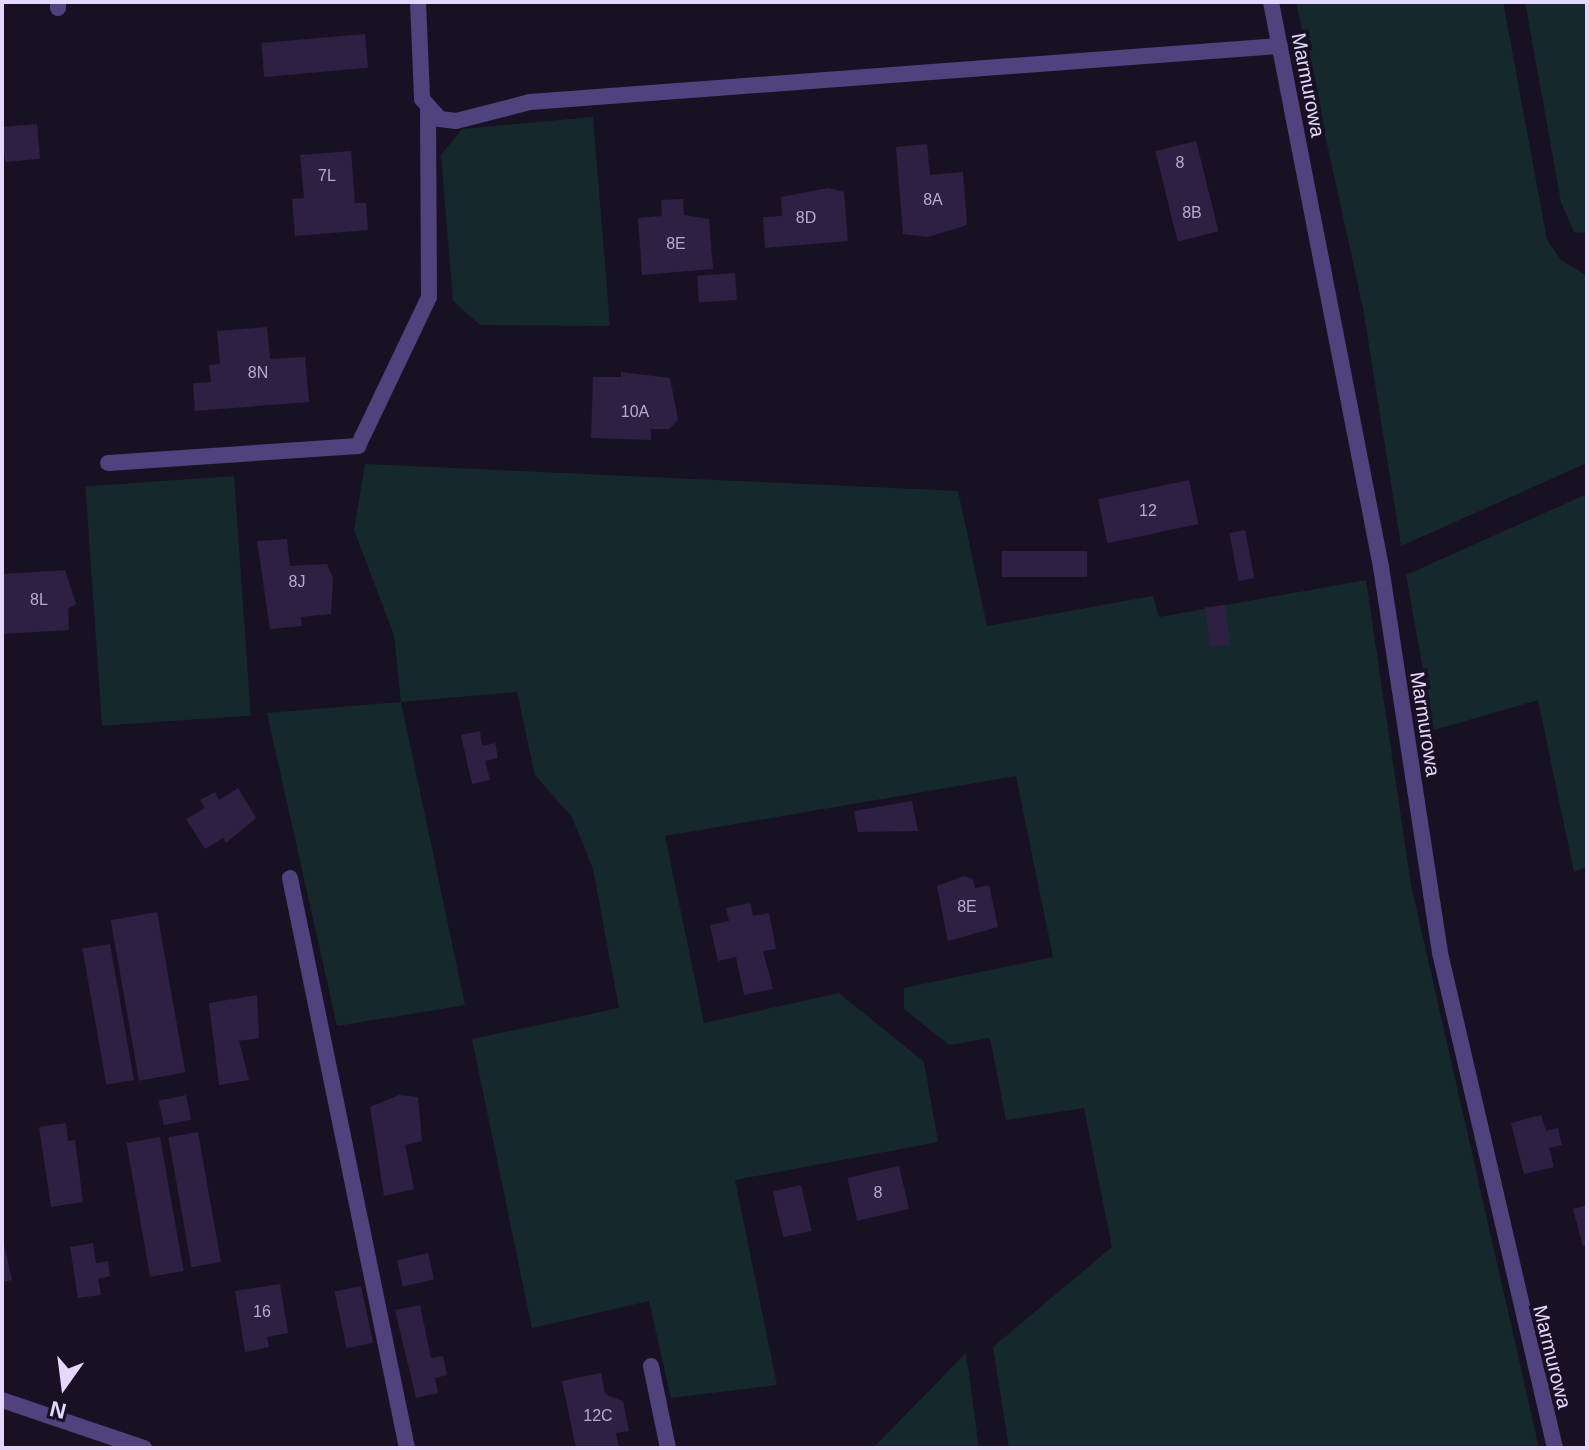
<!DOCTYPE html>
<style>
body{margin:0}
#map{position:relative;width:1589px;height:1450px;overflow:hidden;background:#181124;font-family:Helvetica,sans-serif}
div>[style]{position:absolute}
.green>*{inset:0;background:#15292d;transform-origin:0 0}
.building>*{inset:0;background:#2d2043;transform-origin:0 0}
.service>*{height:16px;margin:-8px;padding:0 8px;transform-origin:8px;border-radius:8px;background:#4f427d}
.minor>*{height:16px;margin:-8px;padding:0 8px;transform-origin:8px;border-radius:8px;background:#4f427d}
span{translate:-50% -50%;white-space:nowrap;text-align:center;line-height:1.15;-webkit-text-stroke:8px #181124;paint-order:stroke}
.number-label{font-size:16px;color:#b6aacd}
.number-label span{-webkit-text-stroke-width:0}
.street-label{font-size:20px;color:#e3d8fb}
.frame{position:absolute;inset:0;border:4px solid #e3d8fb;pointer-events:none}
.north{position:absolute;left:24px;top:1346px;width:80px;height:80px;-webkit-text-stroke:6px #181124;paint-order:stroke;rotate:194deg;font-size:22px;font-weight:700;line-height:32px;text-align:center;color:#e3d8fb}
.north::after{content:'';display:block;margin:auto;width:28px;height:36px;background:#e3d8fb;clip-path:polygon(50% 0,100% 100%,50% 72%,0 100%)}
</style>
<div id="map">
<div class="green">
<div style="clip-path:polygon(1296px 2px,1503px 2px,1547px 240px,1561px 260px,1587px 276px,1587px 463px,1401px 546px,1363px 308px)"></div>
<div style="clip-path:polygon(1525px 2px,1587px 2px,1587px 233px,1574px 232px,1561px 202px)"></div>
<div style="clip-path:polygon(593px 117px,610px 326px,480px 325px,453px 301px,441px 155px,462px 129px)"></div>
<div style="clip-path:polygon(365px 464px,958px 491px,987px 626px,1153px 596px,1159px 617px,1366px 580px,1411px 885px,1539px 1448px,1009px 1448px,993px 1347px,1112px 1247px,1084px 1108px,1006px 1120px,990px 1038px,949px 1045px,904px 1009px,904px 988px,1053px 957px,1016px 776px,665px 836px,704px 1023px,839px 993px,924px 1062px,938px 1142px,735px 1180px,777px 1385px,671px 1398px,649px 1301px,532px 1328px,472px 1039px,619px 1008px,593px 869px,572px 817px,535px 775px,517px 692px,401px 702px,465px 1005px,337px 1026px,267px 713px,401px 702px,394px 635px,354px 530px)"></div>
<div style="left:234px;top:476px;width:240px;height:149px;rotate:86deg"></div>
<div style="clip-path:polygon(1587px 494px,1587px 866px,1574px 872px,1538px 700px,1434px 730px,1406px 575px)"></div>
<div style="clip-path:polygon(966px 1353px,979px 1448px,873px 1448px)"></div>
</div>
<div class="building">
<div style="left:365px;top:34px;width:34px;height:104px;rotate:85deg"></div>
<div style="left:37px;top:124px;width:35px;height:35px;rotate:85deg"></div>
<div style="left:1196px;top:141px;width:93px;height:42px;rotate:76deg"></div>
<div style="clip-path:polygon(927px 144px,930px 175px,963px 172px,967px 225px,928px 237px,903px 234px,896px 147px)"></div>
<div style="clip-path:polygon(351px 151px,355px 203px,366px 203px,368px 230px,295px 236px,292px 199px,304px 198px,300px 155px)"></div>
<div style="clip-path:polygon(828px 188px,844px 192px,848px 241px,765px 248px,763px 217px,782px 216px,781px 197px)"></div>
<div style="clip-path:polygon(683px 199px,684px 215px,709px 219px,713px 269px,642px 275px,638px 218px,662px 216px,661px 200px)"></div>
<div style="left:735px;top:273px;width:27px;height:38px;rotate:86deg"></div>
<div style="clip-path:polygon(267px 327px,270px 359px,305px 357px,309px 402px,195px 411px,193px 383px,211px 382px,209px 365px,220px 364px,217px 331px)"></div>
<div style="clip-path:polygon(621px 372px,670px 378px,678px 420px,669px 429px,651px 429px,651px 440px,591px 438px,593px 377px,621px 377px)"></div>
<div style="left:1189px;top:480px;width:45px;height:93px;rotate:78deg"></div>
<div style="left:1245px;top:530px;width:49px;height:16px;rotate:79deg"></div>
<div style="clip-path:polygon(287px 539px,290px 566px,327px 564px,333px 578px,331px 614px,301px 617px,302px 626px,270px 629px,257px 541px)"></div>
<div style="left:1087px;top:551px;width:26px;height:85px;rotate:90deg"></div>
<div style="clip-path:polygon(65px 570px,76px 604px,68px 609px,69px 630px,2px 634px,2px 574px)"></div>
<div style="left:1225px;top:605px;width:40px;height:20px;rotate:83deg"></div>
<div style="clip-path:polygon(480px 731px,482px 746px,495px 743px,498px 758px,485px 761px,490px 780px,472px 784px,461px 735px)"></div>
<div style="clip-path:polygon(238px 788px,256px 818px,226px 843px,223px 838px,205px 849px,186px 819px,205px 808px,200px 800px,215px 792px,219px 800px)"></div>
<div style="clip-path:polygon(912px 801px,918px 831px,858px 832px,854px 811px)"></div>
<div style="clip-path:polygon(964px 876px,973px 879px,975px 888px,989px 885px,998px 927px,948px 941px,937px 886px)"></div>
<div style="clip-path:polygon(750px 903px,753px 916px,769px 913px,776px 949px,763px 951px,773px 989px,744px 995px,736px 957px,718px 961px,710px 925px,729px 921px,726px 908px)"></div>
<div style="left:157px;top:912px;width:163px;height:47px;rotate:80deg"></div>
<div style="left:110px;top:944px;width:138px;height:28px;rotate:80deg"></div>
<div style="clip-path:polygon(257px 995px,259px 1038px,239px 1041px,249px 1080px,219px 1085px,209px 1003px)"></div>
<div style="left:186px;top:1095px;width:25px;height:28px;rotate:78deg"></div>
<div style="clip-path:polygon(399px 1095px,418px 1097px,422px 1141px,405px 1145px,414px 1189px,384px 1196px,370px 1107px)"></div>
<div style="clip-path:polygon(1541px 1115px,1546px 1131px,1558px 1128px,1562px 1145px,1549px 1148px,1554px 1167px,1524px 1174px,1511px 1123px)"></div>
<div style="clip-path:polygon(66px 1123px,68px 1141px,75px 1140px,83px 1202px,51px 1207px,39px 1127px)"></div>
<div style="left:198px;top:1132px;width:132px;height:30px;rotate:80deg"></div>
<div style="left:160px;top:1137px;width:136px;height:34px;rotate:80deg"></div>
<div style="left:899px;top:1166px;width:44px;height:53px;rotate:77deg"></div>
<div style="left:801px;top:1185px;width:47px;height:29px;rotate:77deg"></div>
<div style="clip-path:polygon(1587px 1205px,1587px 1245px,1583px 1246px,1573px 1209px)"></div>
<div style="clip-path:polygon(2px 1236px,12px 1280px,2px 1282px)"></div>
<div style="clip-path:polygon(93px 1243px,96px 1263px,108px 1261px,110px 1276px,98px 1279px,101px 1295px,78px 1298px,70px 1247px)"></div>
<div style="left:428px;top:1253px;width:27px;height:32px;rotate:77deg"></div>
<div style="clip-path:polygon(280px 1284px,288px 1333px,267px 1337px,269px 1347px,245px 1352px,235px 1291px)"></div>
<div style="left:361px;top:1286px;width:58px;height:27px;rotate:78deg"></div>
<div style="clip-path:polygon(420px 1305px,431px 1358px,443px 1356px,447px 1375px,435px 1378px,438px 1393px,416px 1398px,395px 1310px)"></div>
<div style="clip-path:polygon(601px 1373px,605px 1394px,623px 1401px,629px 1431px,616px 1433px,619px 1448px,576px 1448px,562px 1381px)"></div>
</div>
<div class="service">
<div style="left:418px;top:2px;width:97px;rotate:87.6deg"></div>
<div style="left:422px;top:99px;width:27px;rotate:48deg"></div>
<div style="left:440px;top:119px;width:16px;rotate:7deg"></div>
<div style="left:456px;top:121px;width:76px;rotate:-14.4deg"></div>
<div style="left:530px;top:102px;width:752px;rotate:-4.27deg"></div>
<div style="left:108px;top:463px;width:251px;rotate:-3.9deg"></div>
<div style="left:358px;top:446px;width:165px;rotate:-64.5deg"></div>
<div style="left:429px;top:297px;width:187px;rotate:-90.3deg"></div>
<div style="left:290px;top:878px;width:582px;rotate:78.4deg"></div>
<div style="left:651px;top:1366px;width:84px;rotate:78.3deg"></div>
</div>
<div class="minor">
<div style="left:58px;top:2px;width:6px;rotate:90deg"></div>
<div style="left:1271px;top:2px;width:576px;rotate:78.98deg"></div>
<div style="left:1381px;top:567px;width:390px;rotate:81.3deg"></div>
<div style="left:1440px;top:953px;width:508px;rotate:76.92deg"></div>
<div style="left:2px;top:1400px;width:150px;rotate:18.7deg"></div>
</div>
<div class="number-label">
<span style="left:1180px;top:163px">8</span>
<span style="left:327px;top:176px">7L</span>
<span style="left:933px;top:200px">8A</span>
<span style="left:1192px;top:213px">8B</span>
<span style="left:806px;top:218px">8D</span>
<span style="left:676px;top:244px">8E</span>
<span style="left:258px;top:373px">8N</span>
<span style="left:635px;top:412px">10A</span>
<span style="left:1148px;top:511px">12</span>
<span style="left:297px;top:582px">8J</span>
<span style="left:39px;top:600px">8L</span>
<span style="left:967px;top:907px">8E</span>
<span style="left:878px;top:1193px">8</span>
<span style="left:262px;top:1312px">16</span>
<span style="left:598px;top:1416px">12C</span>
</div>
<div class="street-label">
<span style="left:1308px;top:85px;rotate:79deg">Marmurowa</span>
<span style="left:1425px;top:724px;rotate:81deg">Marmurowa</span>
<span style="left:1552px;top:1357px;rotate:76deg">Marmurowa</span>
</div>
<div class="frame"></div>
<div class="north">N</div>
</div>
